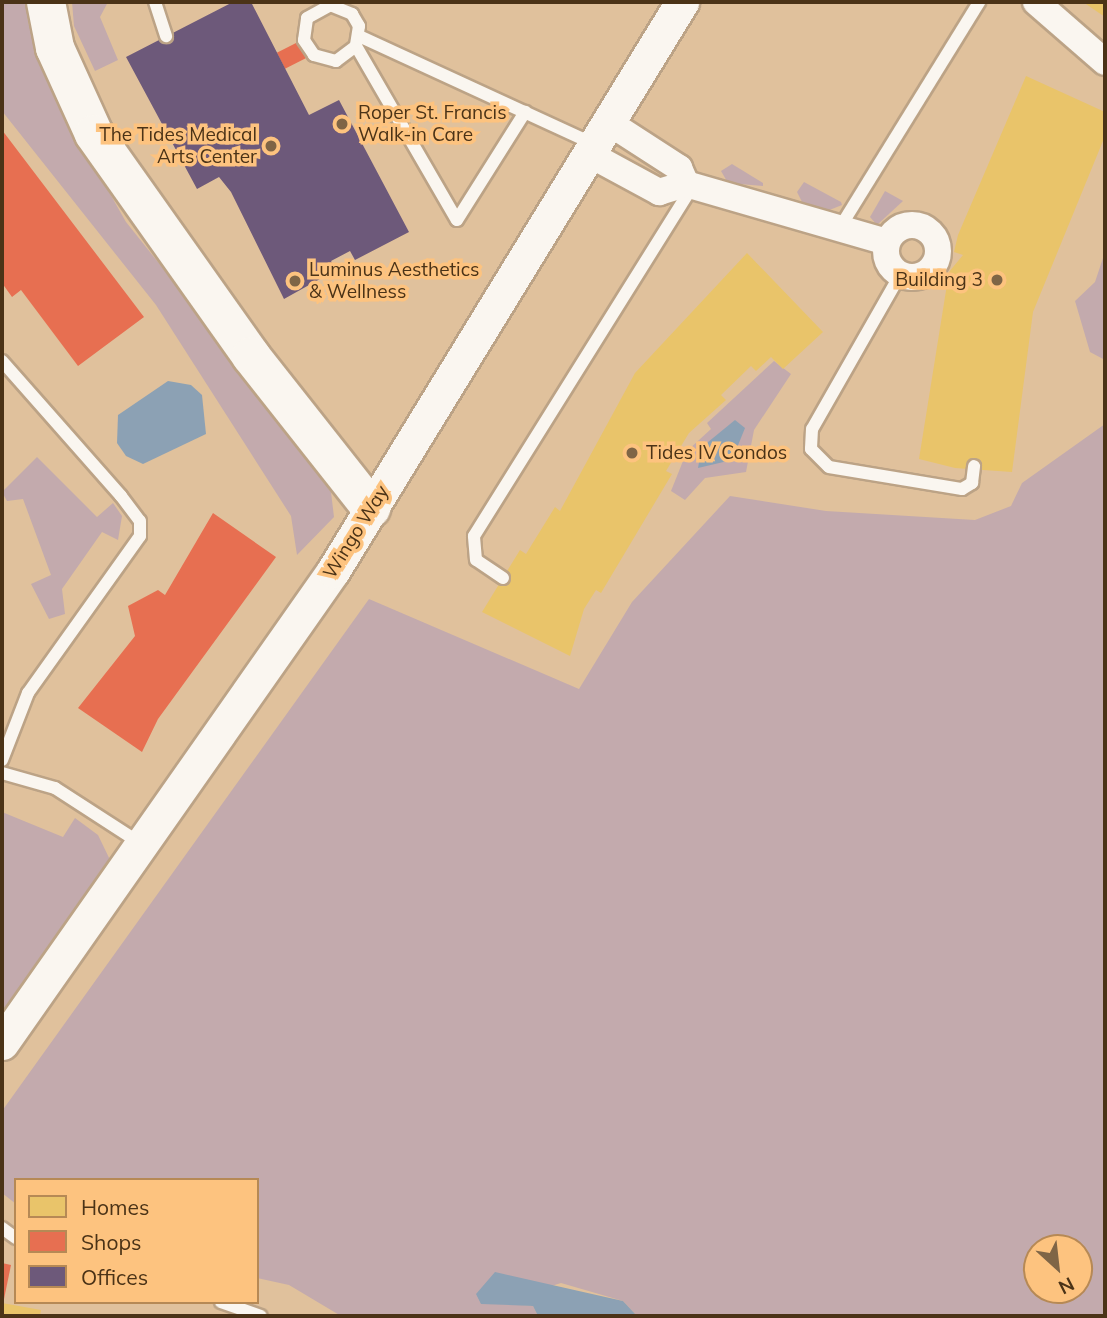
<!DOCTYPE html>
<style>
body{margin:0}
#map{position:relative;width:1107px;height:1318px;overflow:hidden;background:#e0c19c;font-family:Mulish,sans-serif}
div>[style]{position:absolute}
.green>*{inset:0;background:#c3aaad}
.water>*{inset:0;background:#8ca1b4}
.homes>*{inset:0;background:#e9c46a}
.shops>*{inset:0;background:#e76f51;transform-origin:0 0}
.offices>*{inset:0;background:#6d597a}
.roads{filter:drop-shadow(2px 0 #bca386) drop-shadow(-2px 0 #bca386) drop-shadow(0 2px #bca386) drop-shadow(0 -2px #bca386)}
.service>*{height:12px;margin:-6px;padding:0 6px;transform-origin:6px;border-radius:6px;background:#faf6f0}
.minor>*{height:26px;margin:-13px;padding:0 13px;transform-origin:13px;border-radius:13px;background:#faf6f0}
.minor>.ring{margin:-13px;padding:0;box-sizing:content-box;background:none;border:26px solid #faf6f0;border-radius:50%}
.tertiary>*{height:33px;margin:-16.5px;padding:0 16.5px;transform-origin:16.5px;border-radius:16.5px;background:#faf6f0}
.motorway>*{height:38px;margin:-19px;padding:0 19px;transform-origin:19px;border-radius:19px;background:#faf6f0}
.dots>*{width:19px;height:19px;translate:-50% -50%;box-sizing:border-box;border:4px solid #fdc37f;border-radius:50%}
span{translate:-50% -50%;white-space:nowrap;text-align:center;line-height:1.15;-webkit-text-stroke:7px #fdc37f;paint-order:stroke}
.poi-label{font-size:19px;color:#4b3317}
.left{translate:0 -50%;text-align:left}
.right{translate:-100% -50%;text-align:right}
.street-label{font-size:19px;color:#4b3317}
.frame{position:absolute;inset:0;border:4px solid #4b3317;pointer-events:none}
.legend{position:absolute;left:14px;top:1178px;width:245px;height:126px;box-sizing:border-box;background:#fdc37f;border:2px solid #b68955;margin:0;padding:9px 12px;list-style:none;font-size:21px;color:#4b3317}
.legend li{display:flex;align-items:center;gap:14px;height:35px}
.legend b{width:35px;border:2px solid #b68955}
.north{position:absolute;left:1023px;top:1234px;width:70px;height:70px;box-sizing:border-box;background:#fdc37f;border:2px solid #b68955;border-radius:50%;rotate:153deg;font-size:19px;font-weight:700;line-height:28px;text-align:center;color:#4b3317}
.north::after{content:'';display:block;margin:auto;width:24px;height:32px;background:#7f6546;clip-path:polygon(50% 0,100% 100%,50% 72%,0 100%)}
</style>
<div id="map">
<div class="green">
<div style="clip-path:polygon(2px 2px,27px 2px,28px 22px,58px 102px,126px 222px,289px 426px,331px 492px,334px 517px,297px 555px,291px 516px,156px 305px,2px 111px)"></div>
<div style="clip-path:polygon(72px 2px,108px 2px,100px 17px,118px 60px,95px 71px,74px 26px)"></div>
<div style="clip-path:polygon(732px 164px,763px 183px,763px 186px,728px 183px,721px 171px)"></div>
<div style="clip-path:polygon(804px 182px,841px 202px,842px 205px,827px 211px,804px 206px,797px 192px)"></div>
<div style="clip-path:polygon(885px 191px,903px 201px,877px 225px,870px 217px)"></div>
<div style="clip-path:polygon(1105px 252px,1105px 360px,1090px 352px,1075px 301px,1095px 282px)"></div>
<div style="clip-path:polygon(774px 361px,791px 374px,754px 430px,746px 472px,705px 478px,685px 500px,671px 491px,687px 451px,711px 429px,707px 423px)"></div>
<div style="clip-path:polygon(evenodd,1105px 424px,1105px 1316px,637px 1316px,623px 1301px,561px 1283px,498px 1303px,533px 1306px,538px 1316px,341px 1316px,289px 1285px,257px 1278px,257px 1180px,16px 1180px,16px 1204px,2px 1193px,2px 1111px,369px 599px,579px 689px,632px 602px,730px 496px,826px 511px,975px 520px,1011px 506px,1022px 483px,1105px 424px,1037px 1248px,1079px 1248px,1079px 1290px,1037px 1290px,1037px 1248px)"></div>
<div style="clip-path:polygon(37px 457px,97px 517px,113px 503px,122px 516px,118px 540px,102px 532px,62px 589px,65px 614px,49px 619px,31px 584px,51px 575px,23px 499px,7px 501px,2px 492px)"></div>
<div style="clip-path:polygon(2px 812px,63px 837px,75px 818px,98px 835px,112px 864px,2px 1023px)"></div>
</div>
<div class="water">
<div style="clip-path:polygon(168px 381px,191px 385px,202px 395px,206px 434px,143px 464px,126px 456px,117px 443px,118px 415px)"></div>
<div style="clip-path:polygon(735px 420px,745px 428px,732px 460px,698px 468px,702px 447px)"></div>
<div style="clip-path:polygon(495px 1272px,623px 1301px,637px 1316px,538px 1316px,533px 1306px,481px 1304px,476px 1294px)"></div>
</div>
<div class="homes">
<div style="clip-path:polygon(1083px 2px,1105px 2px,1105px 17px)"></div>
<div style="clip-path:polygon(1026px 76px,1105px 112px,1105px 136px,1033px 312px,1012px 472px,955px 468px,919px 459px,949px 272px,963px 255px,954px 252px,958px 235px)"></div>
<div style="clip-path:polygon(747px 253px,823px 332px,783px 369px,771px 357px,756px 371px,751px 366px,721px 395px,726px 400px,689px 433px,666px 471px,672px 474px,601px 593px,596px 590px,584px 609px,570px 656px,482px 612px,520px 550px,526px 554px,555px 507px,560px 511px,635px 373px)"></div>
<div style="clip-path:polygon(2px 1303px,41px 1310px,40px 1316px,2px 1316px)"></div>
</div>
<div class="shops">
<div style="left:300px;top:41px;width:18px;height:26px;rotate:63deg"></div>
<div style="clip-path:polygon(2px 130px,144px 317px,78px 366px,21px 290px,12px 297px,2px 283px)"></div>
<div style="clip-path:polygon(213px 513px,276px 557px,158px 719px,142px 752px,78px 708px,135px 636px,128px 606px,158px 590px,165px 595px)"></div>
<div style="clip-path:polygon(2px 1263px,11px 1265px,3px 1304px,2px 1304px)"></div>
</div>
<div class="offices">
<div style="clip-path:polygon(233px 2px,251px 2px,309px 115px,339px 100px,409px 232px,355px 260px,350px 251px,331px 261px,336px 270px,284px 299px,231px 192px,219px 177px,197px 189px,126px 57px)"></div>
</div>
<div class="roads">
<div class="service">
<div style="left:155px;top:2px;width:36px;rotate:72deg"></div>
<div style="left:359px;top:36px;width:259px;rotate:24.7deg"></div>
<div style="left:356px;top:46px;width:25px;rotate:143deg"></div>
<div style="left:336px;top:61px;width:23px;rotate:-165deg"></div>
<div style="left:314px;top:55px;width:18px;rotate:-124deg"></div>
<div style="left:304px;top:40px;width:22px;rotate:-82deg"></div>
<div style="left:307px;top:18px;width:26px;rotate:-29deg"></div>
<div style="left:330px;top:5px;width:24px;rotate:22deg"></div>
<div style="left:352px;top:14px;width:14px;rotate:60deg"></div>
<div style="left:359px;top:26px;width:20px;rotate:99deg"></div>
<div style="left:356px;top:46px;width:201px;rotate:59.9deg"></div>
<div style="left:457px;top:220px;width:128px;rotate:-57.8deg"></div>
<div style="left:839px;top:229px;width:267px;rotate:-58.3deg"></div>
<div style="left:900px;top:275px;width:177px;rotate:119.7deg"></div>
<div style="left:812px;top:429px;width:20px;rotate:93deg"></div>
<div style="left:811px;top:449px;width:25px;rotate:45deg"></div>
<div style="left:829px;top:467px;width:135px;rotate:9.4deg"></div>
<div style="left:962px;top:489px;width:12px;rotate:-31deg"></div>
<div style="left:972px;top:483px;width:17px;rotate:-83deg"></div>
<div style="left:2px;top:361px;width:180px;rotate:48.6deg"></div>
<div style="left:121px;top:496px;width:31px;rotate:53deg"></div>
<div style="left:140px;top:521px;width:15px;rotate:90deg"></div>
<div style="left:140px;top:536px;width:193px;rotate:125.5deg"></div>
<div style="left:28px;top:693px;width:72px;rotate:111.2deg"></div>
<div style="left:503px;top:578px;width:32px;rotate:-146deg"></div>
<div style="left:476px;top:560px;width:24px;rotate:-95deg"></div>
<div style="left:474px;top:536px;width:413px;rotate:-58deg"></div>
<div style="left:2px;top:773px;width:55px;rotate:15.8deg"></div>
<div style="left:55px;top:788px;width:101px;rotate:32.9deg"></div>
<div style="left:2px;top:1228px;width:17px;rotate:36deg"></div>
<div style="left:221px;top:1302px;width:42px;rotate:19.3deg"></div>
</div>
<div class="minor">
<div style="left:1036px;top:2px;width:91px;rotate:41deg"></div>
<div style="left:608px;top:122px;width:85px;rotate:32.9deg"></div>
<div style="left:679px;top:168px;width:17px;rotate:66deg"></div>
<div style="left:589px;top:154px;width:80px;rotate:28.5deg"></div>
<div style="left:659px;top:192px;width:28px;rotate:-17deg"></div>
<div style="left:686px;top:184px;width:209px;rotate:16.1deg"></div>
<div class="ring" style="left:886px;top:225px;width:26px;height:26px"></div>
</div>
<div class="tertiary">
<div style="left:2px;top:1043px;width:576px;rotate:-54.96deg"></div>
<div style="left:333px;top:571px;width:668px;rotate:-58.48deg"></div>
</div>
<div class="motorway">
<div style="left:46px;top:2px;width:47px;rotate:78.9deg"></div>
<div style="left:55px;top:48px;width:94px;rotate:65.6deg"></div>
<div style="left:94px;top:134px;width:272px;rotate:54.7deg"></div>
<div style="left:251px;top:356px;width:194px;rotate:51.7deg"></div>
</div>
</div>
<div class="dots">
<div style="left:342px;top:124px;background:#7f6546"></div>
<div style="left:271px;top:146px;background:#7f6546"></div>
<div style="left:997px;top:280px;background:#7f6546"></div>
<div style="left:295px;top:281px;background:#7f6546"></div>
<div style="left:632px;top:453px;background:#7f6546"></div>
</div>
<div class="poi-label">
<span class="left" style="left:358px;top:124px">Roper St. Francis<br>Walk-in Care</span>
<span class="right" style="left:257px;top:146px">The Tides Medical<br>Arts Center</span>
<span class="left" style="left:309px;top:281px">Luminus Aesthetics<br>&amp; Wellness</span>
<span class="right" style="left:983px;top:280px">Building 3</span>
<span class="left" style="left:646px;top:453px">Tides IV Condos</span>
</div>
<div class="street-label">
<span style="left:356px;top:532px;rotate:-58deg">Wingo Way</span>
</div>
<div class="frame"></div>
<ul class="legend">
<li><b style="height:19px;background:#e9c46a"></b>Homes</li>
<li><b style="height:19px;background:#e76f51"></b>Shops</li>
<li><b style="height:19px;background:#6d597a"></b>Offices</li>
</ul>
<div class="north">N</div>
</div>
